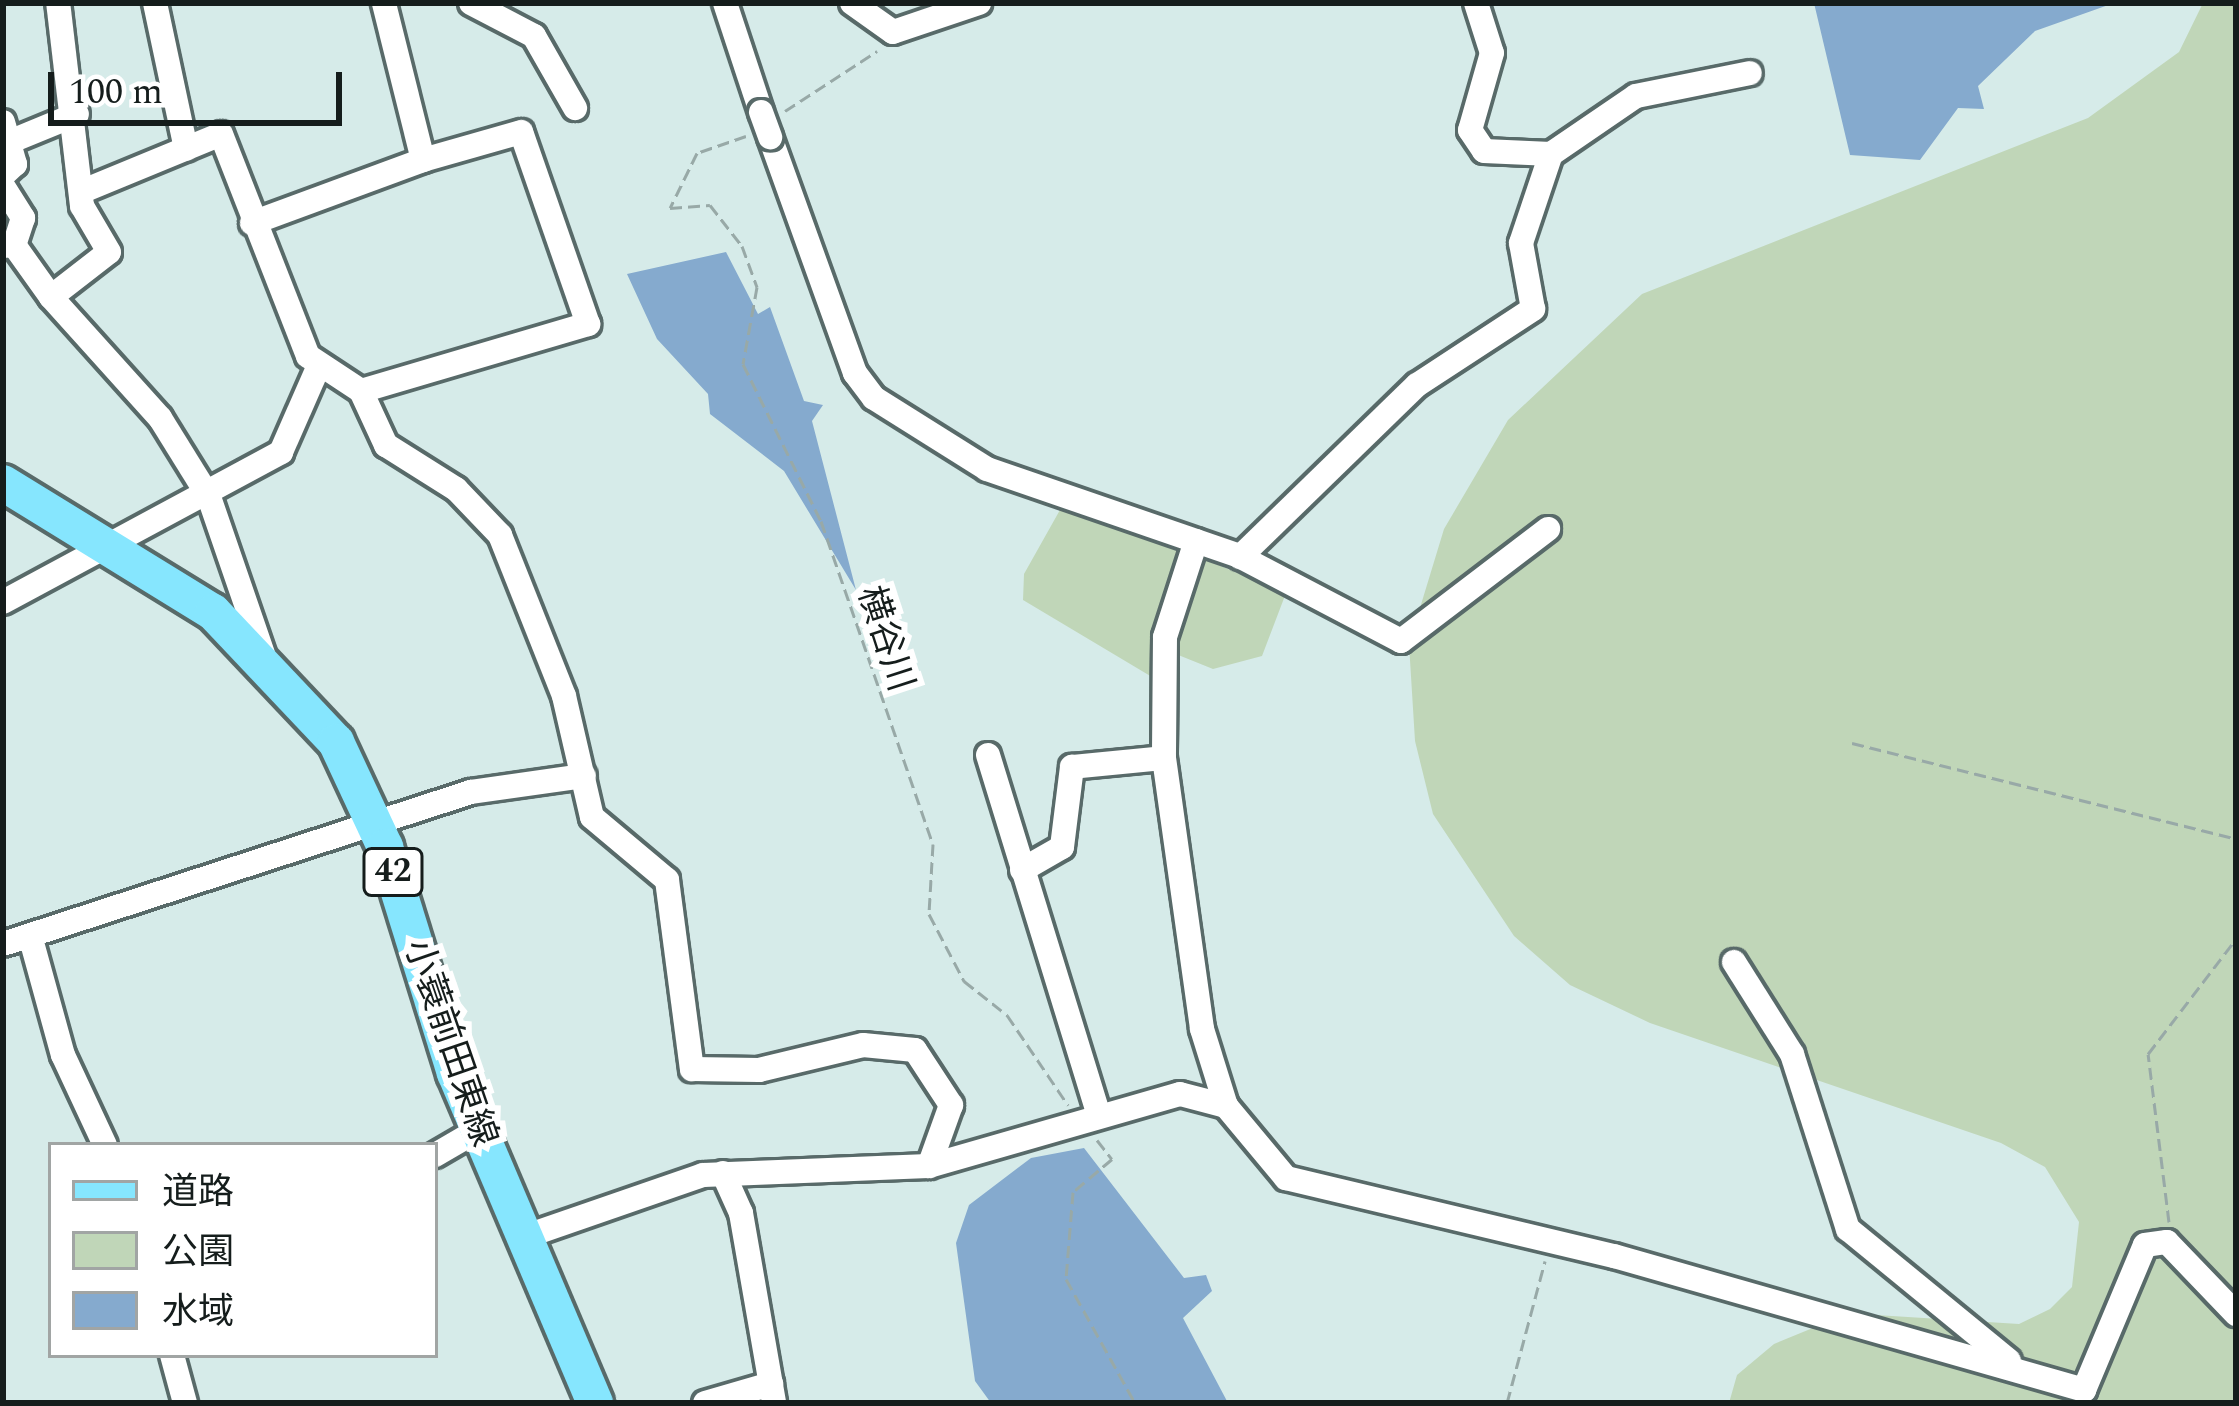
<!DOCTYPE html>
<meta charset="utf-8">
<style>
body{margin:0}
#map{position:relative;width:2239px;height:1406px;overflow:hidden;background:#d6ebe9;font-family:Spectral,"Noto Sans JP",serif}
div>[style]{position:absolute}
.green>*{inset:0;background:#c0d6b8}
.water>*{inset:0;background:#85aace}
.path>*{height:3px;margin-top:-1.5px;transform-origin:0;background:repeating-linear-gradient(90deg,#98a9a7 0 12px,transparent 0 18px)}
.roads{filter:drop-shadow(3px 0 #586a69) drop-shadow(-3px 0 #586a69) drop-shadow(0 3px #586a69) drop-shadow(0 -3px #586a69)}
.minor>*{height:24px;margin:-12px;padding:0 12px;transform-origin:12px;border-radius:12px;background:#fff}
.primary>*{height:36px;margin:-18px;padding:0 18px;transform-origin:18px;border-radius:18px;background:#86e6fe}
.bridges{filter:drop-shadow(3px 0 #586a69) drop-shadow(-3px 0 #586a69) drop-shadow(0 3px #586a69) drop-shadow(0 -3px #586a69)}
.minor-bridge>*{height:24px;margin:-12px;padding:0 12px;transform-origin:12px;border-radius:12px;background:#fff}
span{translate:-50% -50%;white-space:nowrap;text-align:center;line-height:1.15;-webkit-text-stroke:12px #fff;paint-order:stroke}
.shield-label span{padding:3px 9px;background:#fff;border:3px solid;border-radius:9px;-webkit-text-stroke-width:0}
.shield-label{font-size:33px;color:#151d1c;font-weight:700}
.street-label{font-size:36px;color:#151d1c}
.frame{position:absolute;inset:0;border:6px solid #151d1c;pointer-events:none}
.legend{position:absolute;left:48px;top:1142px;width:390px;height:216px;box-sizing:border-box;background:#fff;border:3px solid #a1a5a4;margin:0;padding:15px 21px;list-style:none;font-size:36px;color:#151d1c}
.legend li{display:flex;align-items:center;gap:24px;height:60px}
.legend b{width:60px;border:3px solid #a1a5a4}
.scale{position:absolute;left:48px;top:72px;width:294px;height:54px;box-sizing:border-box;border:6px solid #151d1c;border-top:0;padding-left:15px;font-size:36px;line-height:42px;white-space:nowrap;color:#151d1c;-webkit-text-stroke:9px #fff;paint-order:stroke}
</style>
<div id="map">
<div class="green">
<div style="clip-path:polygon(2203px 3px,2236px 3px,2236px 1403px,1729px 1403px,1737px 1375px,1774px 1344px,1825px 1323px,1876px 1315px,2019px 1324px,2050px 1309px,2072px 1287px,2079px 1222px,2045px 1167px,2001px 1143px,1650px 1023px,1570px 985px,1514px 936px,1433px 814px,1415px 741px,1409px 644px,1444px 529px,1508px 420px,1642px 294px,2088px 118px,2179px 52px)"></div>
<div style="clip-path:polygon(1065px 501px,1286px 593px,1262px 656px,1213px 669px,1156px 646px,1152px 677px,1023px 600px,1024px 574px)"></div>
</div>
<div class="water">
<div style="clip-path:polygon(1814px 3px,2114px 3px,2035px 31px,1978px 86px,1984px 109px,1958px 108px,1920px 160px,1850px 155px)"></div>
<div style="clip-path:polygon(726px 252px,758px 314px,770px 307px,804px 401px,823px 405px,812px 421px,856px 590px,784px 471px,710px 414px,708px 394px,657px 339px,627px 274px)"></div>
<div style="clip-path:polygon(1084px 1148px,1184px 1278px,1206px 1275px,1212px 1291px,1183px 1318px,1228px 1403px,991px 1403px,975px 1381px,956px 1243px,969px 1205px,1031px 1158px)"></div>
</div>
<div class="path">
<div style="left:785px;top:111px;width:110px;rotate:-33.1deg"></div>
<div style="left:746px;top:136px;width:52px;rotate:160.9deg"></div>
<div style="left:697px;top:153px;width:61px;rotate:116.1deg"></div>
<div style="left:670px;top:208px;width:40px;rotate:-4.3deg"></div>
<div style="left:710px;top:205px;width:52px;rotate:52deg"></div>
<div style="left:742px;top:246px;width:44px;rotate:69.9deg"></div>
<div style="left:757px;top:287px;width:78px;rotate:100.3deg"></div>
<div style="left:743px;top:364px;width:175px;rotate:63.6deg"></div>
<div style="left:821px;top:521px;width:342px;rotate:70.9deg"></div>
<div style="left:933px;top:844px;width:70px;rotate:93.3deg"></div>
<div style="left:929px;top:914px;width:76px;rotate:62.4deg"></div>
<div style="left:964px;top:981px;width:55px;rotate:38.3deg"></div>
<div style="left:1007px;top:1015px;width:109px;rotate:55.9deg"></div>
<div style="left:1852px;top:743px;width:396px;rotate:14deg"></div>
<div style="left:1097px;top:1140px;width:24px;rotate:52deg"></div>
<div style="left:1112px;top:1159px;width:51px;rotate:139.8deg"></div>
<div style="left:1073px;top:1192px;width:87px;rotate:94.6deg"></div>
<div style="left:1066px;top:1279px;width:142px;rotate:60.9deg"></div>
<div style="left:2169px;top:1222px;width:169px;rotate:-97.1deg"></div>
<div style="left:2148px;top:1054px;width:145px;rotate:-52.6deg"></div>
<div style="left:1507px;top:1403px;width:147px;rotate:-75deg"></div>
</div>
<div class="roads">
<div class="minor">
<div style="left:155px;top:3px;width:149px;rotate:78deg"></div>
<div style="left:471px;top:3px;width:71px;rotate:27.6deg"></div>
<div style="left:534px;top:36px;width:83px;rotate:60.3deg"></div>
<div style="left:725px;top:3px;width:115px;rotate:71.7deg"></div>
<div style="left:852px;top:3px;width:50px;rotate:35.3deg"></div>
<div style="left:893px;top:32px;width:91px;rotate:-18.6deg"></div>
<div style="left:1476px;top:3px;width:52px;rotate:72.3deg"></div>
<div style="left:1492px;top:53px;width:80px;rotate:105.9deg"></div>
<div style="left:1470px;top:130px;width:25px;rotate:56deg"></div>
<div style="left:1484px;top:151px;width:67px;rotate:2.6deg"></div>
<div style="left:1551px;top:154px;width:103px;rotate:-34.3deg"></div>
<div style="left:1636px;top:96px;width:116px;rotate:-11.4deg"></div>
<div style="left:3px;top:122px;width:44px;rotate:74.1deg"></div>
<div style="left:15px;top:164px;width:16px;rotate:137deg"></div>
<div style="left:770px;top:137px;width:251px;rotate:70.2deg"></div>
<div style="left:855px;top:373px;width:31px;rotate:53deg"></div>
<div style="left:874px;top:398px;width:133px;rotate:32.1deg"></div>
<div style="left:987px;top:469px;width:264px;rotate:19deg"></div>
<div style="left:1237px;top:555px;width:185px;rotate:27.7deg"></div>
<div style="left:1401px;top:641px;width:185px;rotate:-37.3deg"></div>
<div style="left:14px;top:140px;width:68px;rotate:-22.4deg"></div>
<div style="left:3px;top:186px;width:38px;rotate:58deg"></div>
<div style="left:23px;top:218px;width:28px;rotate:108deg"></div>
<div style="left:83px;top:191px;width:149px;rotate:-22.4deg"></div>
<div style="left:221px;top:134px;width:238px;rotate:68.6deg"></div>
<div style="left:308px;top:356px;width:64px;rotate:33.4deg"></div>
<div style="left:361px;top:391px;width:237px;rotate:-16.4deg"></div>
<div style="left:588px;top:324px;width:203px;rotate:-109.2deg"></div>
<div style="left:521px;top:132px;width:102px;rotate:164.1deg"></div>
<div style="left:423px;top:160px;width:162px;rotate:-104deg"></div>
<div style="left:252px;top:223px;width:182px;rotate:-20.2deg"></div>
<div style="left:3px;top:246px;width:11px;rotate:-5deg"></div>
<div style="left:14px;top:245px;width:64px;rotate:54.6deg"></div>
<div style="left:51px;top:297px;width:73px;rotate:-37.8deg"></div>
<div style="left:109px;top:252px;width:53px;rotate:-120.4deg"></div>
<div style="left:82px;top:206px;width:204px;rotate:-96.7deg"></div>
<div style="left:51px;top:297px;width:163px;rotate:48deg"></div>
<div style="left:160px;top:418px;width:93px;rotate:58.2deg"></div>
<div style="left:209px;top:497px;width:166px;rotate:71deg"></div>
<div style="left:361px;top:391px;width:60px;rotate:65.2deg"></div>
<div style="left:386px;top:445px;width:83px;rotate:32.2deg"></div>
<div style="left:456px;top:489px;width:64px;rotate:46.3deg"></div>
<div style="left:500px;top:535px;width:173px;rotate:68.3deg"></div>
<div style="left:564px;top:696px;width:124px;rotate:77deg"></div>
<div style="left:592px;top:817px;width:98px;rotate:40deg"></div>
<div style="left:667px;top:880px;width:191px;rotate:82.5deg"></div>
<div style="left:692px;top:1069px;width:67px;rotate:0.9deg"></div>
<div style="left:759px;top:1070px;width:107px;rotate:-13.5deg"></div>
<div style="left:863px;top:1045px;width:52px;rotate:5.5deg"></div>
<div style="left:915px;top:1050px;width:66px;rotate:56.8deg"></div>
<div style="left:951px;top:1105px;width:65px;rotate:109.8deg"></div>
<div style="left:1196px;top:541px;width:101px;rotate:107.9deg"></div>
<div style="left:1165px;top:637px;width:121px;rotate:90.5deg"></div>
<div style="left:1164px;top:758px;width:274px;rotate:82deg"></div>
<div style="left:1202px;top:1029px;width:81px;rotate:72.7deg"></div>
<div style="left:1240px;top:557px;width:247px;rotate:-44.2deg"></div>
<div style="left:1417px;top:385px;width:139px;rotate:-33.2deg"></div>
<div style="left:1533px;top:309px;width:67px;rotate:-100.3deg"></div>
<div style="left:1521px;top:243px;width:94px;rotate:-71.4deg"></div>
<div style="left:3px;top:602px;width:316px;rotate:-28.3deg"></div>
<div style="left:281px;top:452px;width:90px;rotate:-66.3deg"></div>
<div style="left:988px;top:755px;width:377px;rotate:72.9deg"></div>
<div style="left:1022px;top:870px;width:46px;rotate:-29.9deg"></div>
<div style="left:1062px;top:847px;width:81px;rotate:-82.9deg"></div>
<div style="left:1072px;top:767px;width:92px;rotate:-5.6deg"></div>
<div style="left:31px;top:939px;width:120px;rotate:74.6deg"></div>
<div style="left:63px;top:1055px;width:99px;rotate:65deg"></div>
<div style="left:3px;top:944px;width:492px;rotate:-18deg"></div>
<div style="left:471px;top:792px;width:114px;rotate:-8.1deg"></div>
<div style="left:1734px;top:962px;width:109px;rotate:57.8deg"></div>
<div style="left:1792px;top:1054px;width:184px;rotate:72.3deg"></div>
<div style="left:1848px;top:1229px;width:208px;rotate:39.3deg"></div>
<div style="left:435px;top:1155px;width:50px;rotate:-30.2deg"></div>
<div style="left:723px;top:1173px;width:44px;rotate:65.8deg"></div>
<div style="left:741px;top:1213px;width:193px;rotate:80.1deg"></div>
<div style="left:524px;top:1237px;width:189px;rotate:-19.1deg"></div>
<div style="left:703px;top:1175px;width:226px;rotate:-2.3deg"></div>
<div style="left:929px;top:1166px;width:261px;rotate:-16deg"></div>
<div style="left:1180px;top:1094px;width:48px;rotate:14.6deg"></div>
<div style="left:1226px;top:1106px;width:94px;rotate:50.2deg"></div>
<div style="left:1286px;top:1178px;width:337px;rotate:13.4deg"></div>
<div style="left:1614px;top:1256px;width:489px;rotate:15.9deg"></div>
<div style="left:2084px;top:1390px;width:157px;rotate:-67.2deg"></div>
<div style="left:2145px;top:1245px;width:22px;rotate:-8deg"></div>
<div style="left:2167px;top:1242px;width:100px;rotate:46.2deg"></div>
<div style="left:172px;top:1355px;width:50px;rotate:74.8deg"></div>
<div style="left:705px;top:1403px;width:69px;rotate:-16.1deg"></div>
</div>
<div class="primary">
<div style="left:3px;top:483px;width:246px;rotate:31.6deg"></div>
<div style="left:213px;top:612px;width:179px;rotate:46.6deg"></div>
<div style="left:336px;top:742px;width:116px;rotate:65deg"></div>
<div style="left:385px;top:847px;width:237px;rotate:72.8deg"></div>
<div style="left:455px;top:1073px;width:358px;rotate:67deg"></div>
</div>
</div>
<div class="bridges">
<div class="minor-bridge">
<div style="left:761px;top:112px;width:27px;rotate:70deg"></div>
</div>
</div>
<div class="shield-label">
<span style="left:393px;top:872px">42</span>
</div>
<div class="street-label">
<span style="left:885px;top:639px;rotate:72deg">横谷川</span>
<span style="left:450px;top:1043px;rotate:71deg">小蓑前田東線</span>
</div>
<div class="frame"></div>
<ul class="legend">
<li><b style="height:15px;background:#86e6fe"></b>道路</li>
<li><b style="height:33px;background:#c0d6b8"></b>公園</li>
<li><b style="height:33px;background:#85aace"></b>水域</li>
</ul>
<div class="scale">100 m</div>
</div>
